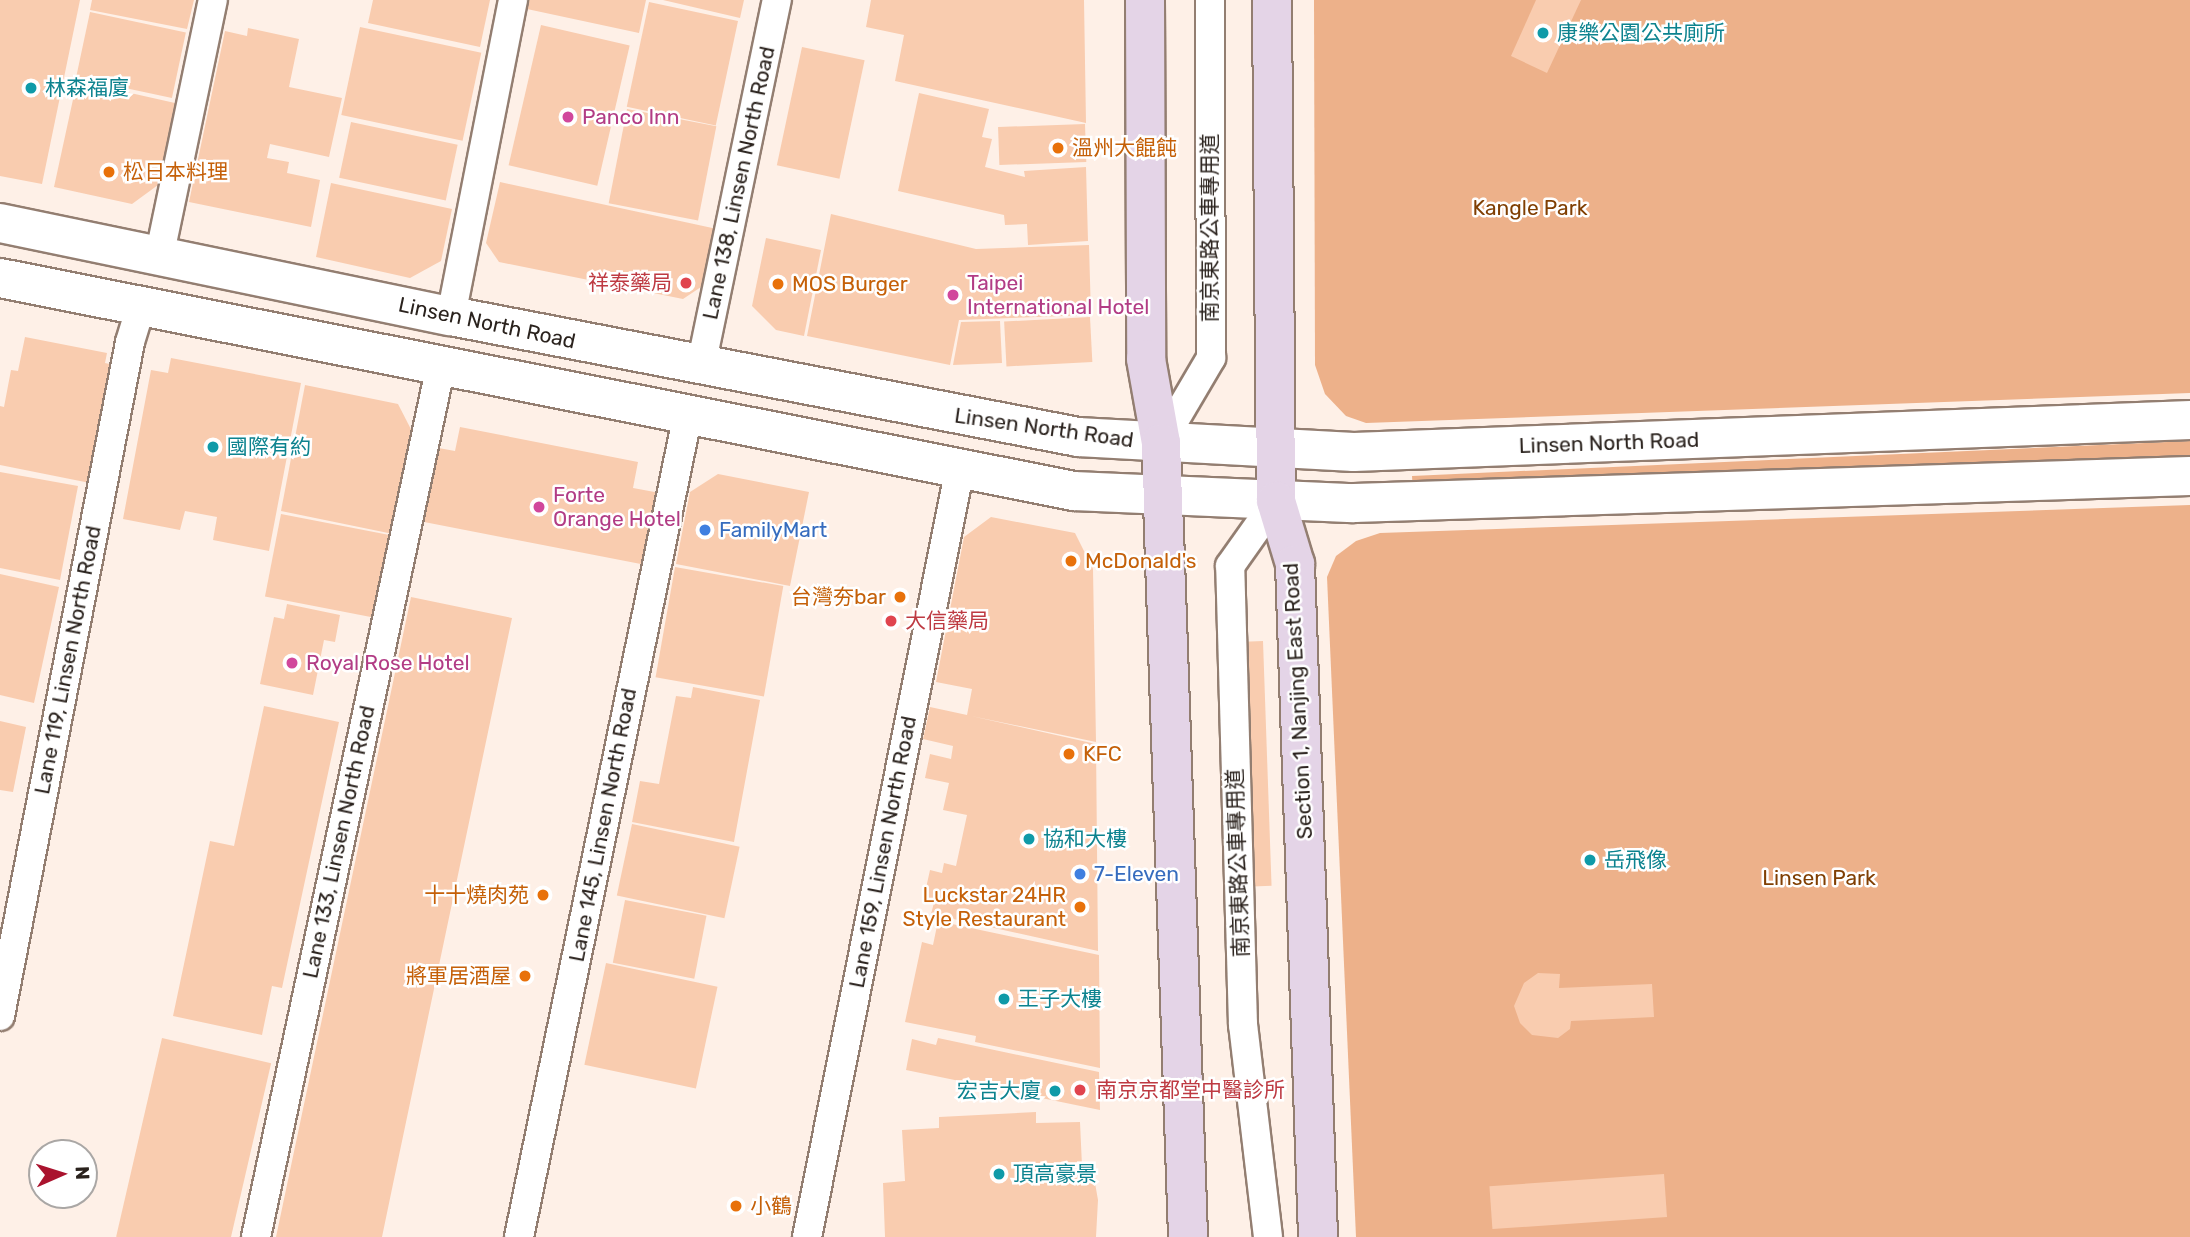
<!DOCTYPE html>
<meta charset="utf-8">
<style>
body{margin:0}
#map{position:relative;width:2190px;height:1237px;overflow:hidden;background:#fef0e7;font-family:Rubik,"Noto Sans TC",sans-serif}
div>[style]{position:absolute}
.green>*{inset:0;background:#edb18a}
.building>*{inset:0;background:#f9ccaf;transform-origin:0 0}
.roads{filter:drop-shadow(2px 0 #937e71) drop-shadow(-2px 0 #937e71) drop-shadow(0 2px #937e71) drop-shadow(0 -2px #937e71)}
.service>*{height:28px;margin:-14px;padding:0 14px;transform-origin:14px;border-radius:14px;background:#fff}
.tertiary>*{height:38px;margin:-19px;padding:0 19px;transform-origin:19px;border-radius:19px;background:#fff}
.secondary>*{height:38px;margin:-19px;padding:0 19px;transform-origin:19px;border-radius:19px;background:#e4d4e7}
.dots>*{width:19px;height:19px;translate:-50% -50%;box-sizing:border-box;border:4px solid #fff;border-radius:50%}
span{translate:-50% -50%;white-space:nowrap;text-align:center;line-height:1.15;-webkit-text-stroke:5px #fff;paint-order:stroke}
.culture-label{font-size:21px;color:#0d838f}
.left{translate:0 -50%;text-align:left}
.right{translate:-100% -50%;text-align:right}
.hotel-label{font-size:21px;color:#b23c85}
.food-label{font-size:21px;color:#c56008}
.street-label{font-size:21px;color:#2a221d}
.park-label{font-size:21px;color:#803f03}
.health-label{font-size:21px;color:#be3a42}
.shop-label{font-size:21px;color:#366cbe}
.north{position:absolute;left:28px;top:1139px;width:70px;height:70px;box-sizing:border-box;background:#fff;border:2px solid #aaa7a5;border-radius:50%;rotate:87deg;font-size:19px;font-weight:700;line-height:28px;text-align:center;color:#2a221d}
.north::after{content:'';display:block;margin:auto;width:24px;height:32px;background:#aa132e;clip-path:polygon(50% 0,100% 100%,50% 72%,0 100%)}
</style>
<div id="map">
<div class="green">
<div style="clip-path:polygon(1314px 0,2190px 0,2190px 393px,1366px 423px,1346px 416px,1325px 394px,1315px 365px)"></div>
<div style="clip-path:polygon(2190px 441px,2190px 459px,1413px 491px,1412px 476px)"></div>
<div style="clip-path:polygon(2190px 505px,2190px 1237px,1356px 1237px,1327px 577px,1336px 556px,1356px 541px,1380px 533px)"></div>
</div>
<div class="building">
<div style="clip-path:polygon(0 0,80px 0,42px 184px,0 176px)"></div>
<div style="clip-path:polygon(92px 0,194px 0,187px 29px,90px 10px)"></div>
<div style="clip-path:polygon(373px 0,490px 0,480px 47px,368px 23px)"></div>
<div style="clip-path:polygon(529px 0,646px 0,639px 33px,527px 9px)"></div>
<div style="clip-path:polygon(663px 0,744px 0,740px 18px)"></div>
<div style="clip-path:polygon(871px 0,1084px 0,1086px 123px,895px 81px,904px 35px,866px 27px)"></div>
<div style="clip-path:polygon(1536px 0,1581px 0,1547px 73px,1511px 56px)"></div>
<div style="left:649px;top:2px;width:91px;height:107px;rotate:12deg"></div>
<div style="left:90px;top:12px;width:98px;height:67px;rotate:12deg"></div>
<div style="left:541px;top:25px;width:91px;height:144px;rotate:13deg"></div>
<div style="left:360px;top:27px;width:124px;height:90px;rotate:12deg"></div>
<div style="clip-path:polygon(248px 28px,299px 39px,289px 87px,342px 98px,329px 157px,270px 144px,267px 158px,289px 162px,287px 173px,320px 180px,311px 227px,189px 202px,225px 31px,247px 36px)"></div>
<div style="left:802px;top:47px;width:64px;height:121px;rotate:12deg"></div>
<div style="clip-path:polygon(77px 81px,175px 103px,158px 185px,132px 204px,54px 187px)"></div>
<div style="clip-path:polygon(919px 93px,989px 109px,982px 137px,992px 139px,985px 167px,1025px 177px,1024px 171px,1086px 167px,1088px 241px,1028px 245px,1027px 224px,1005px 225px,1004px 215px,898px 191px)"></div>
<div style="left:627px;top:109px;width:91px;height:96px;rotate:11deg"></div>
<div style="left:351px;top:122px;width:109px;height:57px;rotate:12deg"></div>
<div style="left:1085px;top:124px;width:38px;height:87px;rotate:88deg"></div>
<div style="clip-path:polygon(500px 182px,717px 229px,704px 285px,683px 299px,499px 262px,486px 243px)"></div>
<div style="clip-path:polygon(331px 183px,452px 209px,441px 261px,410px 278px,316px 257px)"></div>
<div style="clip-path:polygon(831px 214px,976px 249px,1089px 245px,1091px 315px,959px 320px,950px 365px,807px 336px)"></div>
<div style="clip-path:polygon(766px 238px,821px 250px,804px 336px,776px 330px,752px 306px)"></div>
<div style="left:1090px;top:317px;width:45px;height:86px;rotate:87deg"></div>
<div style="clip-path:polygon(1000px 321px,1002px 363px,953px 365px,961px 322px)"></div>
<div style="clip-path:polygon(25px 337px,107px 353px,105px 363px,114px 365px,90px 483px,0 465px,0 406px,4px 407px,11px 370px,18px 371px)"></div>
<div style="clip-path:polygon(171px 358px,301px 383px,269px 551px,213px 540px,217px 517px,185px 511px,180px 530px,123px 519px,151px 370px,168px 373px)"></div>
<div style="clip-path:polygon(305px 385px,398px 404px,416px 439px,398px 535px,281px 511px)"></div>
<div style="clip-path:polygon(460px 427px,638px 462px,633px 488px,660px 493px,646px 565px,419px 521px,433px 447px,455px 451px)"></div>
<div style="clip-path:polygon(0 472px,78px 486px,60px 580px,0 568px)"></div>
<div style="clip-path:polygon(718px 474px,809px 492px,790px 586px,676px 564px,690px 492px)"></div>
<div style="left:281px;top:514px;width:117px;height:84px;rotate:11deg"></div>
<div style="clip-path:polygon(991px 517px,1075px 533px,1093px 569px,1096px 742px,971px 716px,1096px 744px,1098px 951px,931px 914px,935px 899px,924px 897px,930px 870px,942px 873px,944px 863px,956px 866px,967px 815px,943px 810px,949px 783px,925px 778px,930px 754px,951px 759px,953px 746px,923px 739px,930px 707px,967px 715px,972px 689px,936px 682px,964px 537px)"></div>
<div style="left:675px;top:567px;width:110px;height:112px;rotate:10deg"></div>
<div style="clip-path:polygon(0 574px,59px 587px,34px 703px,0 695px)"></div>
<div style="clip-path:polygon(411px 597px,512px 618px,393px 1184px,382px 1237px,276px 1237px)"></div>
<div style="clip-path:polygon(287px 604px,340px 615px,335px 642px,324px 640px,313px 695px,260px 684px,274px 617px,284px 619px)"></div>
<div style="left:1263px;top:641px;width:245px;height:19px;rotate:88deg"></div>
<div style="clip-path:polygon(693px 687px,760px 700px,734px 842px,632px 822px,640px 781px,659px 784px,676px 696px,691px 698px)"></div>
<div style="clip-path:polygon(264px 706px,339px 722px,282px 988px,272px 986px,262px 1035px,173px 1016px,210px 841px,234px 846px)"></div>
<div style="clip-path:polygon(0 721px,26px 727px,13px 792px,0 790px)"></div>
<div style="left:632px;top:824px;width:110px;height:73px;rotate:12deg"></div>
<div style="left:625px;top:900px;width:83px;height:64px;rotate:11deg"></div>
<div style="clip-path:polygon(938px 921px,1099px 955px,1100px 1068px,975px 1042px,976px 1036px,905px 1022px,922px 942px,933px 945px)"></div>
<div style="left:606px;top:963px;width:114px;height:104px;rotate:12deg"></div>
<div style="clip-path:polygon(1538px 973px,1560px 974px,1559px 988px,1652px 984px,1654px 1017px,1571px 1021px,1570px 1029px,1558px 1038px,1532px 1035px,1520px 1023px,1514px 1006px,1524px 983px)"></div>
<div style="left:162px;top:1038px;width:112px;height:204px;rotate:13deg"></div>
<div style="clip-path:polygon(938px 1038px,1099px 1072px,1100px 1110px,906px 1070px,912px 1039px,936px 1045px)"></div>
<div style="clip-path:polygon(1036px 1112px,1036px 1123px,1080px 1122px,1082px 1166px,1092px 1166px,1098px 1200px,1096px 1237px,885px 1237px,883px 1183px,905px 1181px,902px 1130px,939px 1128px,939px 1117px)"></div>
<div style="left:1664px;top:1174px;width:43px;height:175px;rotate:86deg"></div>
</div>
<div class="roads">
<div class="service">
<div style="left:160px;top:253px;width:258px;rotate:-78.2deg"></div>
<div style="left:451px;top:316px;width:322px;rotate:-78.9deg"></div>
<div style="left:701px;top:366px;width:374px;rotate:-78.3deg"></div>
<div style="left:1161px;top:443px;width:99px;rotate:-59.5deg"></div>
<div style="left:1211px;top:358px;width:358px;rotate:-90.2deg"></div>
<div style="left:0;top:1016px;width:686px;rotate:-79.08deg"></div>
<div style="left:130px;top:342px;width:38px;rotate:-73deg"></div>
<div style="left:256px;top:1237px;width:891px;rotate:-78.02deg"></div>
<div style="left:519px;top:1237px;width:840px;rotate:-78.4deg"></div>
<div style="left:807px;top:1237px;width:784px;rotate:-78.75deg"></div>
<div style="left:1268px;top:1237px;width:213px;rotate:-96.7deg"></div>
<div style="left:1243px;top:1025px;width:459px;rotate:-91.6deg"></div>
<div style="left:1230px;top:566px;width:80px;rotate:-54.7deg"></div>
</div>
<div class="tertiary">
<div style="left:0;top:223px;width:460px;rotate:11.7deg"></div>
<div style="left:451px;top:316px;width:639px;rotate:10.92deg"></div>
<div style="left:1078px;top:437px;width:276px;rotate:3.1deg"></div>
<div style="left:1354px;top:452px;width:837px;rotate:-2.19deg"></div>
<div style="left:0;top:278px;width:1095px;rotate:11.22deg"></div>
<div style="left:1074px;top:491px;width:280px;rotate:2.5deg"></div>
<div style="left:1354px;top:503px;width:836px;rotate:-1.85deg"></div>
</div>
<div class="secondary">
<div style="left:1145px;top:0;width:359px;rotate:89.8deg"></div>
<div style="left:1146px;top:359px;width:85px;rotate:79.9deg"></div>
<div style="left:1161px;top:443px;width:794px;rotate:88.05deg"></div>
<div style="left:1272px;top:0;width:501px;rotate:89.54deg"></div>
<div style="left:1276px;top:501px;width:66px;rotate:73.2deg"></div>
<div style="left:1295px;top:564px;width:673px;rotate:88.04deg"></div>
</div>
</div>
<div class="dots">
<div style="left:1543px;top:33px;background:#0f9aa8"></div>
<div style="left:31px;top:88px;background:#0f9aa8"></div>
<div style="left:568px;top:117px;background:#d1479c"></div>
<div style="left:1058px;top:148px;background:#e8710a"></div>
<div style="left:109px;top:172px;background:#e8710a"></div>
<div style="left:686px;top:283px;background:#e0444e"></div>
<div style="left:778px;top:284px;background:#e8710a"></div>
<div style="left:953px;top:295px;background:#d1479c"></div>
<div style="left:213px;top:447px;background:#0f9aa8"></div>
<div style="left:539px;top:507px;background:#d1479c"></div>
<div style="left:705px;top:530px;background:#3f7fe0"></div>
<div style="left:1071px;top:561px;background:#e8710a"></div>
<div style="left:900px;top:597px;background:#e8710a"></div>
<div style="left:891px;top:621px;background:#e0444e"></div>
<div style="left:292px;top:663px;background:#d1479c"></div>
<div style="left:1069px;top:754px;background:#e8710a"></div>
<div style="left:1029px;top:839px;background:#0f9aa8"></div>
<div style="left:1590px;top:860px;background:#0f9aa8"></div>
<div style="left:1080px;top:874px;background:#3f7fe0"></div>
<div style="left:543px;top:895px;background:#e8710a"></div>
<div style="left:1080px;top:907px;background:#e8710a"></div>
<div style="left:525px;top:976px;background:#e8710a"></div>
<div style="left:1004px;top:999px;background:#0f9aa8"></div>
<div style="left:1080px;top:1090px;background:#e0444e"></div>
<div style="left:1055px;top:1091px;background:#0f9aa8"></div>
<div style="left:999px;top:1174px;background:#0f9aa8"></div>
<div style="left:736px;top:1206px;background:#e8710a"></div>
</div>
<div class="culture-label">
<span class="left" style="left:1557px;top:33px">康樂公園公共廁所</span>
<span class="left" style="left:45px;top:88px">林森福廈</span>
<span class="left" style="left:227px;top:447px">國際有約</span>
<span class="left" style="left:1043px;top:839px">協和大樓</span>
<span class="left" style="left:1604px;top:860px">岳飛像</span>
<span class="left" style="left:1018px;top:999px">王子大樓</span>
<span class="right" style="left:1041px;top:1091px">宏吉大廈</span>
<span class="left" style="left:1013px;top:1174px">頂高豪景</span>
</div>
<div class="hotel-label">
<span class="left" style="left:582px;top:117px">Panco Inn</span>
<span class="left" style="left:967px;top:295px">Taipei<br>International Hotel</span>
<span class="left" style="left:553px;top:507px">Forte<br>Orange Hotel</span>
<span class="left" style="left:306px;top:663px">Royal Rose Hotel</span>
</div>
<div class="food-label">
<span class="left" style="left:1072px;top:148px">溫州大餛飩</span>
<span class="left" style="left:123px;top:172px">松日本料理</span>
<span class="left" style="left:792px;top:284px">MOS Burger</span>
<span class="left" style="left:1085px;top:561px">McDonald's</span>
<span class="right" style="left:886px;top:597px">台灣夯bar</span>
<span class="left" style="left:1083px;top:754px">KFC</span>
<span class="right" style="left:529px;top:895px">十十燒肉苑</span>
<span class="right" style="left:1066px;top:907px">Luckstar 24HR<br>Style Restaurant</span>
<span class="right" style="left:511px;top:976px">將軍居酒屋</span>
<span class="left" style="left:750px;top:1206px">小鶴</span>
</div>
<div class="street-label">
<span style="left:739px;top:183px;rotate:-78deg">Lane 138, Linsen North Road</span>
<span style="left:1210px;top:228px;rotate:-90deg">南京東路公車專用道</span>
<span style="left:487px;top:323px;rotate:12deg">Linsen North Road</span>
<span style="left:1044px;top:428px;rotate:8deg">Linsen North Road</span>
<span style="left:1609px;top:443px;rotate:-2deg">Linsen North Road</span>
<span style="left:68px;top:660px;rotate:-79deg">Lane 119, Linsen North Road</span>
<span style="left:1298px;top:701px;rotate:-93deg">Section 1, Nanjing East Road</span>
<span style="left:603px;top:825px;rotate:-79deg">Lane 145, Linsen North Road</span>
<span style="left:339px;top:842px;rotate:-78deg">Lane 133, Linsen North Road</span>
<span style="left:883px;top:852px;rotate:-79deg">Lane 159, Linsen North Road</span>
<span style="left:1238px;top:863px;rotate:-92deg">南京東路公車專用道</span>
</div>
<div class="park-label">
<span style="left:1530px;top:208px">Kangle Park</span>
<span style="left:1819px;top:878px">Linsen Park</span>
</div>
<div class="health-label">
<span class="right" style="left:672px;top:283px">祥泰藥局</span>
<span class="left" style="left:905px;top:621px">大信藥局</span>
<span class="left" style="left:1096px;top:1090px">南京京都堂中醫診所</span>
</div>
<div class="shop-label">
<span class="left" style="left:719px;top:530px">FamilyMart</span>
<span class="left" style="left:1094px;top:874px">7-Eleven</span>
</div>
<div class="north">N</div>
</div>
